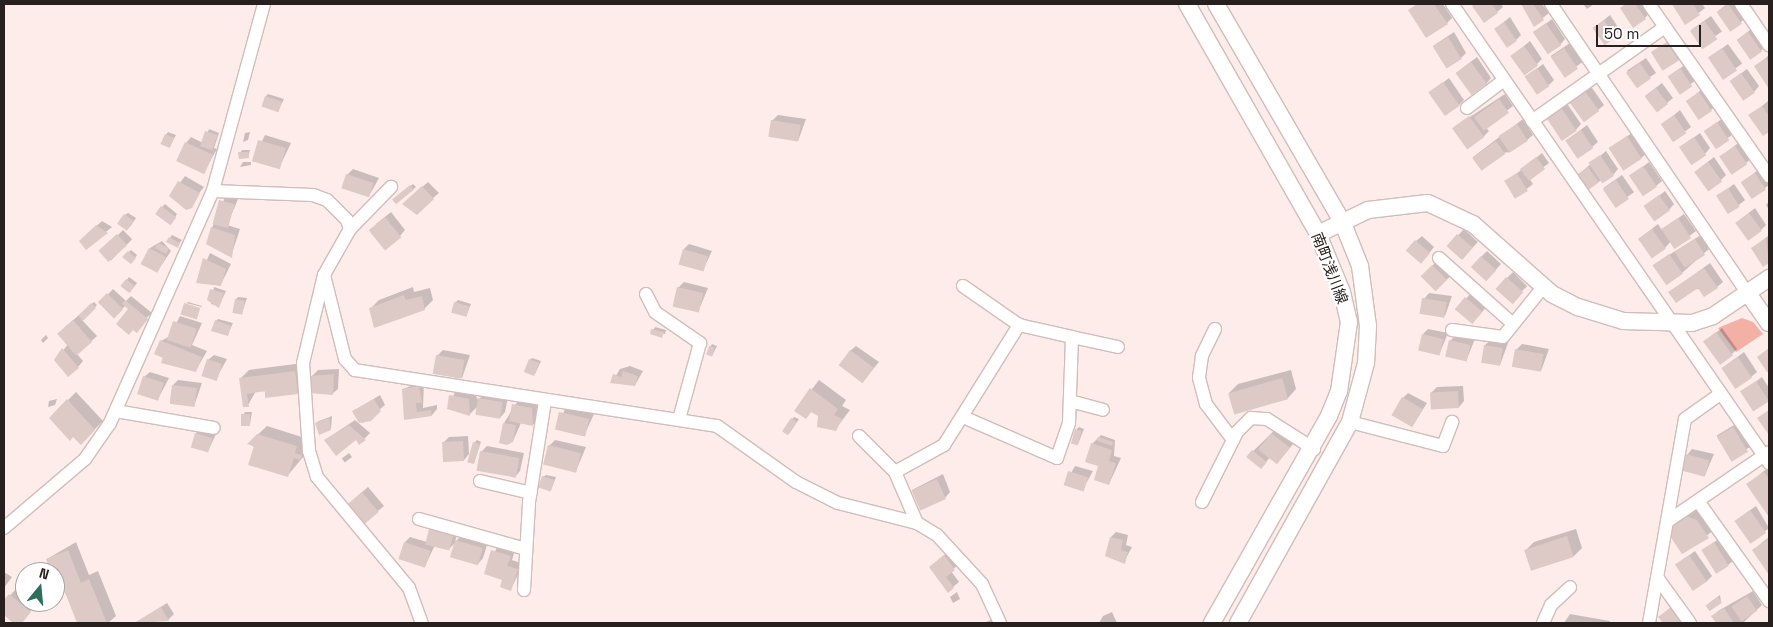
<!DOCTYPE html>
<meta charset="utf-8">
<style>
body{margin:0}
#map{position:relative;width:1773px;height:627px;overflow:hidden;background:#fdece9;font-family:"Space Grotesk","Noto Sans JP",sans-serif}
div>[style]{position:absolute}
.green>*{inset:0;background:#f3b0a5}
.shadow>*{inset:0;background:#0003;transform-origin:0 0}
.building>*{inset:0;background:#ddc9c5;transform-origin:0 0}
.roads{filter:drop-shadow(1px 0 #d1bdb9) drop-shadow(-1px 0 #d1bdb9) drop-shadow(0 1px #d1bdb9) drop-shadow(0 -1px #d1bdb9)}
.minor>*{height:12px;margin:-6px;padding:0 6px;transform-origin:6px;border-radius:6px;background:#fff}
.tertiary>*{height:16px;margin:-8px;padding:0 8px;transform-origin:8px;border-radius:8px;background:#fff}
span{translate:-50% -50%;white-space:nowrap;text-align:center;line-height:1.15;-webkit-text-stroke:4.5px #fff;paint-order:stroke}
.street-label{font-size:15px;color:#28201f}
.frame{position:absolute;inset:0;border:5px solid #28201f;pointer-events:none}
.north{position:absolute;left:15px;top:562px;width:50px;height:50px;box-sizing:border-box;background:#fff;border:1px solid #a9a6a5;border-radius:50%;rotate:17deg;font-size:14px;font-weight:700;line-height:20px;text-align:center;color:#28201f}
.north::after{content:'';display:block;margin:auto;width:18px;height:22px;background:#2e6e5b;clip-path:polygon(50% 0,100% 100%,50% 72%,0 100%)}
.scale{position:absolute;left:1596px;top:25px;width:105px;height:22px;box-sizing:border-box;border:2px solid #28201f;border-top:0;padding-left:6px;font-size:15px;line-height:18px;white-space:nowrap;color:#28201f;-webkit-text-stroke:4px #fff;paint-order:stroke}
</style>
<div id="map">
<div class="green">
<div style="clip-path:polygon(1742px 318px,1753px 322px,1763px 334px,1736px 352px,1718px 328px)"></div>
</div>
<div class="shadow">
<div style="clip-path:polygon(1417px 4px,1443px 4px,1452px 18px,1447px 23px,1410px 10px)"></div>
<div style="clip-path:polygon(1476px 4px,1501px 4px,1503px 7px,1497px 12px,1473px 6px)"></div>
<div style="clip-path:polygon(1522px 4px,1542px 4px,1549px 13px,1534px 25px)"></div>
<div style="clip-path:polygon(1583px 4px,1594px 4px,1587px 9px)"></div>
<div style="clip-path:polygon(1626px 4px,1645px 4px,1650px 12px,1645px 18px,1621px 8px)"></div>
<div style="clip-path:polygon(1673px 4px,1702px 4px,1705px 8px,1685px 24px)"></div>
<div style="clip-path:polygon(1727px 4px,1738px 4px,1747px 17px,1731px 30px,1718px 11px)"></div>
<div style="clip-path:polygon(1610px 15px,1620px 30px,1615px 36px,1594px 28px)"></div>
<div style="left:1711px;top:16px;width:19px;height:24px;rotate:55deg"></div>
<div style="clip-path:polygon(1510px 17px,1521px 35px,1516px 40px,1495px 29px)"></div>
<div style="clip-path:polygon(1552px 19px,1565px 39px,1560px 45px,1535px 32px)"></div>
<div style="clip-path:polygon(1754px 27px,1766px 45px,1761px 51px,1737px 40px)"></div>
<div style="clip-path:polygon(1454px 32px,1466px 53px,1461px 58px,1433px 46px)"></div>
<div style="clip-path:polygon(1673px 38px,1684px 55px,1679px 60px,1653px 53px)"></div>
<div style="clip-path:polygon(1530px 41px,1542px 59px,1537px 64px,1512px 56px)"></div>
<div style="left:1570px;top:43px;width:23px;height:23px;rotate:56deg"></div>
<div style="left:1728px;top:44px;width:24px;height:23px;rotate:54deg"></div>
<div style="clip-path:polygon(1769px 55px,1769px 87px,1755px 67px)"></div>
<div style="clip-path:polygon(1477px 57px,1491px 78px,1486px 84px,1456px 73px)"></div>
<div style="left:1646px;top:58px;width:18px;height:23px;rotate:56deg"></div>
<div style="clip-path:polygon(1543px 64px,1554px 80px,1549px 85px,1526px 77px)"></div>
<div style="left:1686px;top:64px;width:19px;height:21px;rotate:54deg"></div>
<div style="clip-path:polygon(1747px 69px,1759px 86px,1754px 92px,1731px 81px)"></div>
<div style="clip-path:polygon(1449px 78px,1464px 100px,1459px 105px,1430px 93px)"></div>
<div style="clip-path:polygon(1662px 83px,1673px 98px,1667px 103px,1645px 96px)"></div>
<div style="clip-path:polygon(1590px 85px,1604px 105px,1598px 110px,1570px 101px)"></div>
<div style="clip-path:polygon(1705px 87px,1717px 105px,1711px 110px,1687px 101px)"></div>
<div style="clip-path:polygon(268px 94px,284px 99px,278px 111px,266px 96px)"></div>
<div style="clip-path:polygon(1505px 94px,1513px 106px,1485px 127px,1489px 131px,1483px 137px,1453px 128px)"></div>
<div style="clip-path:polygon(1768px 101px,1769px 130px,1763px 135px,1750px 116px)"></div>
<div style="clip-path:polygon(1566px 102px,1581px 124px,1575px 131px,1547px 117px)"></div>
<div style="clip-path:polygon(1680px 110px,1691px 127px,1674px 140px,1663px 124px)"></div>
<div style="clip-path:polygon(778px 115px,806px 119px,798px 141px,772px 121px)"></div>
<div style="left:1723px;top:118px;width:19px;height:22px;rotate:54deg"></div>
<div style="clip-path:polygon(1523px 119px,1533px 135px,1527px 140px,1510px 152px,1473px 157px)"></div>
<div style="clip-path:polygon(1587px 125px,1598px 142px,1592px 147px,1567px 140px)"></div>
<div style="clip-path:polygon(209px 129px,219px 133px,214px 148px,217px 149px,204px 172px,186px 143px,191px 137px,203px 143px)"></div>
<div style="clip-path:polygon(168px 132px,176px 135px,170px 146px,166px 135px)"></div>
<div style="clip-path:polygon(250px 132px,248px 140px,243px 142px,245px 133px)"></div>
<div style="clip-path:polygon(1633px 132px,1647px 153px,1641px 158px,1611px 148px)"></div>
<div style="clip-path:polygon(1700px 133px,1710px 148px,1705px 154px,1681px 147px)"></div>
<div style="clip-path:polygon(265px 135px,291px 143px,279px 168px,253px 160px)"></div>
<div style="clip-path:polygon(1741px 141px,1752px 158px,1746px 163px,1721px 156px)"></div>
<div style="clip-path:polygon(250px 150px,248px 157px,240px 153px,242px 150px)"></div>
<div style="clip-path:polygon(1606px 151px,1618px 169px,1613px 175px,1598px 182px,1579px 174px)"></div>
<div style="clip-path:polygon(1542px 153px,1549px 163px,1529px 178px,1533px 184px,1516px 197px,1506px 182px)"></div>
<div style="clip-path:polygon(1714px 157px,1726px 175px,1721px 180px,1696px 171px)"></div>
<div style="clip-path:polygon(243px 162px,251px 162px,251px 165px,240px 167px)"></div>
<div style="clip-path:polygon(1649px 162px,1662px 181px,1656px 186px,1631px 176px)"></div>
<div style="clip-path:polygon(1761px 168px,1769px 185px,1753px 197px,1742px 182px)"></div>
<div style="clip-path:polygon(353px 169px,379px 178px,369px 196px,347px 175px)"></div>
<div style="left:1622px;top:175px;width:21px;height:22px;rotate:55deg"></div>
<div style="clip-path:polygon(185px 176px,204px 187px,191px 203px,171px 195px)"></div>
<div style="clip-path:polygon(428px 182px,439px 193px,433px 198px,409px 199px)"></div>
<div style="clip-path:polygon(413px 184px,416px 187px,397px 203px,395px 200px)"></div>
<div style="clip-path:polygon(1734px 184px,1745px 200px,1729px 213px,1718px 196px)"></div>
<div style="clip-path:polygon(1665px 191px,1674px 204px,1669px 210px,1646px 206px)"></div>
<div style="clip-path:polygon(226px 195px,238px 199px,227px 225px,240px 229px,231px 256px,212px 228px)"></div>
<div style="clip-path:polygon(1769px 201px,1769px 210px,1766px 205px)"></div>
<div style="clip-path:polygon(165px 204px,177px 214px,172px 222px,156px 214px)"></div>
<div style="clip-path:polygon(1755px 208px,1766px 225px,1761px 230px,1737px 222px)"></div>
<div style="clip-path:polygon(391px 212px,405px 230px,400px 236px,376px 224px)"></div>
<div style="clip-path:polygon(128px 213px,136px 218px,130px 227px,125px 215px)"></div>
<div style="clip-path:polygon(1684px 214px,1696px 231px,1675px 247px,1671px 241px,1665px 248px,1639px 239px,1658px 224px,1662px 230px)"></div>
<div style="clip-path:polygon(102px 221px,112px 227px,86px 248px,80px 241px)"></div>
<div style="left:1464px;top:229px;width:19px;height:24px;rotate:43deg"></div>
<div style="left:123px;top:230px;width:13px;height:30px;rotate:45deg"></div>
<div style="clip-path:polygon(172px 235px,182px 240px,177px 246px,168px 241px)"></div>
<div style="clip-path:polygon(1701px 235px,1710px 248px,1682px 273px,1653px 265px)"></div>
<div style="clip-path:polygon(1769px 235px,1769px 261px,1764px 265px,1752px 249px)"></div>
<div style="clip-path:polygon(1422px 236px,1434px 247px,1426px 257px,1416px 241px)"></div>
<div style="clip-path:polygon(162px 241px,171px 251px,157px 272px,150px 248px)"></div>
<div style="clip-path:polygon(689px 244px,712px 251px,703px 270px,684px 249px)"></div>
<div style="clip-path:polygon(131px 250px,137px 255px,131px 263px,124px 257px)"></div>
<div style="clip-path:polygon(1487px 251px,1501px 264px,1492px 274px,1481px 257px)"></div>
<div style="clip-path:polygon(210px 253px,231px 264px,221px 284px,197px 282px)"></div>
<div style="left:1438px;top:260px;width:20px;height:23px;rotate:45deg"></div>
<div style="clip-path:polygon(1710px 263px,1723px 282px,1717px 287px,1670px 292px)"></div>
<div style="left:1513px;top:272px;width:20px;height:23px;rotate:45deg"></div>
<div style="left:129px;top:277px;width:10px;height:12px;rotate:37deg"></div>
<div style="clip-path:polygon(684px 282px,708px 288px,698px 312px,678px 288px)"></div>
<div style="clip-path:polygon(214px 287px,226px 291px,219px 306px,211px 304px)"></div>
<div style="clip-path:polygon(413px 287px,414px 292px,430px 288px,433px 300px,424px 309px,371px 308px,379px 300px)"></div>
<div style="clip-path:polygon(113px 289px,126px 301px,131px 296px,152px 313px,129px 333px,130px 309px,125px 306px,114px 317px,100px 303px)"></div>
<div style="clip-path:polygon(1472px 292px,1487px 306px,1478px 317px,1457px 309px)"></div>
<div style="clip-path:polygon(1429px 293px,1452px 296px,1445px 316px,1424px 299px)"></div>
<div style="clip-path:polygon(238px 297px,247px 298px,242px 313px,236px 299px)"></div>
<div style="clip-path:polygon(458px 300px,471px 304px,466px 316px,455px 303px)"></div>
<div style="clip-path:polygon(94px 302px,97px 305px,82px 320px,97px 336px,77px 354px,83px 361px,78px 367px,56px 360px,68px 344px,64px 328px)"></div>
<div style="clip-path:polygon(188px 302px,202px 306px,202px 307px,186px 303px)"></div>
<div style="clip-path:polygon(180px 316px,202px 323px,192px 345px,207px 351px,196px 370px,163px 362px,161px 341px,170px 336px)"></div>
<div style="clip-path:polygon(218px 319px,233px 323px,228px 334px,216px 321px)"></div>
<div style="clip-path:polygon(655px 327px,666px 330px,665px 334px,651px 333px)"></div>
<div style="clip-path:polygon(1722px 328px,1737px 349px,1732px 354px,1704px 342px)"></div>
<div style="clip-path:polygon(1428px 329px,1448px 333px,1439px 355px,1423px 334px)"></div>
<div style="clip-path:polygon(46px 335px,48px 338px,43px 343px,41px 340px)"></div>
<div style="clip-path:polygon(1456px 335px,1475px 339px,1466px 361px,1450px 341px)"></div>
<div style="clip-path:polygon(1491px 340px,1508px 343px,1500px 365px,1485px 345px)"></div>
<div style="clip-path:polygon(712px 344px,717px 346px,712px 356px,710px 347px)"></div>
<div style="clip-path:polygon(1522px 344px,1549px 349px,1541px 371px,1516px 350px)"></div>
<div style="clip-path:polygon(856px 346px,879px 362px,863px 381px,850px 351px)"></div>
<div style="clip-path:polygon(443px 350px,470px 355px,462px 378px,437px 356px)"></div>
<div style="clip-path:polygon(1744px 352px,1757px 372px,1751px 377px,1722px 368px)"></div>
<div style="clip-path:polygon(214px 355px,227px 359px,216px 379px,208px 360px)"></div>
<div style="clip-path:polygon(532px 358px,541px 361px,535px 374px,530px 360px)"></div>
<div style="clip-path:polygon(303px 363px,306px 384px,297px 393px,256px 391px,248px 405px,240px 379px,249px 370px)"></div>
<div style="clip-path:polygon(630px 366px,643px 371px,635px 385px,612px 382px,620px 369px)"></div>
<div style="clip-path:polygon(339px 369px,338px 389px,332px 394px,312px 376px,318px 370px)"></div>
<div style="clip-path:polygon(1291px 370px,1296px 389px,1288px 398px,1229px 393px,1238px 384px)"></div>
<div style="clip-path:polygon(150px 372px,169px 378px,158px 399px,144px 377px)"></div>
<div style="clip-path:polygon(1762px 377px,1769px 388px,1769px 399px,1754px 409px,1742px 392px)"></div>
<div style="clip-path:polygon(178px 380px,202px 383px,194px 406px,173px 385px)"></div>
<div style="clip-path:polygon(819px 380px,846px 400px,842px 406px,850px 410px,835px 430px,818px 426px,819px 415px,812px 411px,806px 417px,796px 410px)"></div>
<div style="clip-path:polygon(424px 381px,423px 408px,437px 405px,437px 409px,432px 415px,406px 419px,403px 389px)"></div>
<div style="clip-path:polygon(1463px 386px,1464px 401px,1459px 407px,1431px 393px,1437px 387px)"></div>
<div style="clip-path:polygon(456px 390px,475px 394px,478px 400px,485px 393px,508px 397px,505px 412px,500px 418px,478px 406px,470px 414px,448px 408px)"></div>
<div style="clip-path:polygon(76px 392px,103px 421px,81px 443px,68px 400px)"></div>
<div style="clip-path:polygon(1408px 393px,1427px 403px,1413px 425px,1403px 398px)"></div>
<div style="clip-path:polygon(380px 395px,385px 405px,363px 423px,354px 411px)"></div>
<div style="clip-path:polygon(57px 399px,55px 405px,48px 407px,49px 401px)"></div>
<div style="clip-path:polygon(519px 399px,541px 407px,538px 419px,533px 425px,521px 423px,513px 441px,504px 423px)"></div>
<div style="clip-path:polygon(566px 407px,594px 414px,584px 436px,556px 429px)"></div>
<div style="clip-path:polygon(245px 412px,252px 412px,250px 424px,243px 415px)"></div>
<div style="clip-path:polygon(332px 416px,331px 429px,316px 423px,319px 421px)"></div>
<div style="clip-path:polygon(794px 417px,799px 419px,789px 434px,792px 419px)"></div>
<div style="clip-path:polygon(355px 420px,370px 433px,360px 443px,356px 439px,325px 440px)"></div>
<div style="left:1739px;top:422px;width:27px;height:26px;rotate:59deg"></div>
<div style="clip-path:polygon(267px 426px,305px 438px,309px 450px,288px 475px,249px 443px)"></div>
<div style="clip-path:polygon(1079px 427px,1084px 429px,1078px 444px,1076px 430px)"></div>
<div style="clip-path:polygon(201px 428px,217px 432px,208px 451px,196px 433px)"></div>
<div style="clip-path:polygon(1277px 428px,1295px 442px,1277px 463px,1270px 457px,1263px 466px,1247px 457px)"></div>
<div style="clip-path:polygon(1101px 435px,1115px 440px,1114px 456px,1121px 458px,1109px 484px,1092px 444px)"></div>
<div style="clip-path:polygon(468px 436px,469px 454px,464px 460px,443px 443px,449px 437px)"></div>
<div style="clip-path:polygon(477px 440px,481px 442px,474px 463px,474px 443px)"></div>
<div style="clip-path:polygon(555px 440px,586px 447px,576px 471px,549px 446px)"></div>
<div style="clip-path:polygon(487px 446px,524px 453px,520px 471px,515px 477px,481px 452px)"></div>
<div style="clip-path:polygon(1692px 449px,1714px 454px,1705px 475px,1687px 455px)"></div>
<div style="left:349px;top:453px;width:5px;height:9px;rotate:53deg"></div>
<div style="clip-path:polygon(1075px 466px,1093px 471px,1083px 489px,1065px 484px)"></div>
<div style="clip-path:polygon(1769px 467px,1769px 514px,1748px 484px)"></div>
<div style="clip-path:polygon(943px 474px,950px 492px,945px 498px,912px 490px)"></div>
<div style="clip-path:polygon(546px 475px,556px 477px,551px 490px,543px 477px)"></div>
<div style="clip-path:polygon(368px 487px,384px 506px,378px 511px,354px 499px)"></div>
<div style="clip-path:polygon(1756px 506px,1769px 528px,1752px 542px,1742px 516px)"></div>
<div style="clip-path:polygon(1695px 508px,1717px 528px,1683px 553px,1674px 525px)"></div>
<div style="clip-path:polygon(436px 524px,458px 530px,455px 542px,462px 535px,488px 542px,483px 558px,478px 564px,456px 542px,449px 549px,435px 545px,425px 566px,405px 542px,410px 537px,427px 542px)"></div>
<div style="clip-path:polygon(1576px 529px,1582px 548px,1574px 556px,1526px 550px,1534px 542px)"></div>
<div style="clip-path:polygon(1116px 532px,1128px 535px,1126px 545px,1132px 547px,1124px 562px,1111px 537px)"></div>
<div style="clip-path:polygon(1769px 537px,1769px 573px,1753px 550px)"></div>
<div style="clip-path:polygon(1720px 538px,1734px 560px,1728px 565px,1703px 550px)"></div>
<div style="clip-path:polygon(76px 542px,89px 575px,98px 571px,116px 616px,108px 623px,81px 623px,47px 559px)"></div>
<div style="clip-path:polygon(498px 545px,515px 550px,512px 560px,523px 564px,511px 589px,504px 579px,485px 573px)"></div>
<div style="clip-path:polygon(950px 550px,960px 563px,951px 571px,959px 582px,953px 587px,930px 567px)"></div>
<div style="clip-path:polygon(1695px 551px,1712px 576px,1706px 582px,1676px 565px)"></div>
<div style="clip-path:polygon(34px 565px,44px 572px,27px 572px)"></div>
<div style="clip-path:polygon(4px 572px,12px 577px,4px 588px)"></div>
<div style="clip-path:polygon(16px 589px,25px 602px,35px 606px,20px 623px,4px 610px,4px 602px)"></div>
<div style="clip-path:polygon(1753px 591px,1762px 605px,1743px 623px,1717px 623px,1713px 617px,1718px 611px)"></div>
<div style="clip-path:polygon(957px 592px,960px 599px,953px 603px,950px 597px)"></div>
<div style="clip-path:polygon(1720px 595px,1721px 602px,1709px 603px)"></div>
<div style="clip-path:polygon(167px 603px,174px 614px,168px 620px,135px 623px)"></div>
<div style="clip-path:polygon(1676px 603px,1687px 618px,1681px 623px,1664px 623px,1660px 617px)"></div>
<div style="clip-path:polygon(1112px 612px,1117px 623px,1099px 623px,1103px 616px)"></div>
<div style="clip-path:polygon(1570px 614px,1610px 621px,1609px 623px,1564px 623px)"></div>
<div style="clip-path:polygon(999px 617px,1001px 623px,983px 623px)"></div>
</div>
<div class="building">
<div style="clip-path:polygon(1418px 4px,1434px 4px,1448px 24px,1426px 38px,1408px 10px)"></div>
<div style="clip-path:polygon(1475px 4px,1492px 4px,1498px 13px,1484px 23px,1472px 6px)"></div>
<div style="clip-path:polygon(1521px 4px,1533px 4px,1544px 20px,1534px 27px)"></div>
<div style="clip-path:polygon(1626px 4px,1635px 4px,1646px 19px,1633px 28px,1620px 8px)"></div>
<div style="clip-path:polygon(1672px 4px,1693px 4px,1700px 15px,1685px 25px)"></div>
<div style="left:1728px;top:4px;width:24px;height:14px;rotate:55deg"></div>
<div style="left:1604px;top:20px;width:21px;height:14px;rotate:55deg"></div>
<div style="left:1705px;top:21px;width:22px;height:18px;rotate:56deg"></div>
<div style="left:1504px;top:22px;width:23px;height:12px;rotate:56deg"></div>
<div style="left:1546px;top:23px;width:27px;height:16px;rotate:56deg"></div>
<div style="left:1748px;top:32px;width:24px;height:14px;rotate:55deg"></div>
<div style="left:1448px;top:37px;width:26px;height:18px;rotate:58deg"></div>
<div style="left:1667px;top:42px;width:22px;height:19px;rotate:58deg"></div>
<div style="left:1524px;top:46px;width:24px;height:17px;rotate:54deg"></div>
<div style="left:1564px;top:48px;width:25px;height:16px;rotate:56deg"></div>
<div style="left:1722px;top:48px;width:27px;height:17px;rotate:56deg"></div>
<div style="clip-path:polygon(1766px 58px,1769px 63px,1769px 89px,1754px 66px)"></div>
<div style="left:1471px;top:62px;width:27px;height:19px;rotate:54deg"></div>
<div style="left:1640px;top:63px;width:19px;height:17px;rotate:55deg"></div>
<div style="left:1537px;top:68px;width:22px;height:15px;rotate:56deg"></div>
<div style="left:1680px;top:68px;width:22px;height:15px;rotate:56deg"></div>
<div style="left:1741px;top:73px;width:24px;height:14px;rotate:55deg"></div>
<div style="left:1443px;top:82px;width:29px;height:18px;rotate:55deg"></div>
<div style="left:1656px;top:88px;width:20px;height:14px;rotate:53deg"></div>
<div style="left:1584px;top:90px;width:26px;height:19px;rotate:54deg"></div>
<div style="left:1699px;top:92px;width:23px;height:16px;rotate:56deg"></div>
<div style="left:265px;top:96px;width:18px;height:11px;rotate:19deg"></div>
<div style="left:1499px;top:99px;width:17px;height:31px;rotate:54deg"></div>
<div style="left:1560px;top:106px;width:30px;height:18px;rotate:56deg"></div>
<div style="clip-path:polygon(1762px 106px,1769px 116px,1769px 132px,1763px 136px,1748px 115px)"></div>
<div style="left:1674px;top:115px;width:22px;height:16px;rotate:56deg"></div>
<div style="left:1469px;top:116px;width:26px;height:21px;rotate:54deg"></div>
<div style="left:771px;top:120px;width:30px;height:17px;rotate:9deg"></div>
<div style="left:1717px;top:122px;width:22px;height:16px;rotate:56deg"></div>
<div style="left:1517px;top:124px;width:20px;height:22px;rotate:57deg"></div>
<div style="left:1581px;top:130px;width:22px;height:19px;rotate:56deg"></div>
<div style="left:205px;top:131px;width:13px;height:16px;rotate:18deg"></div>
<div style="left:165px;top:134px;width:10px;height:11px;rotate:24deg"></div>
<div style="left:1627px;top:136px;width:27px;height:22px;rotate:57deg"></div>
<div style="left:1694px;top:137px;width:22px;height:18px;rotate:56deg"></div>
<div style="left:258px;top:140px;width:29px;height:22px;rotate:16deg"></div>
<div style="left:1496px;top:141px;width:16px;height:29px;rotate:55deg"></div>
<div style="left:185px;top:142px;width:31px;height:21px;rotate:25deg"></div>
<div style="left:1735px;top:146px;width:22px;height:19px;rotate:56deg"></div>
<div style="clip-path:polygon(238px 152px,248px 152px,249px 158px,239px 159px)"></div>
<div style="left:1600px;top:155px;width:25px;height:14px;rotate:56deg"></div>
<div style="left:1536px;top:157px;width:15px;height:20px;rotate:53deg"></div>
<div style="left:1708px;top:162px;width:24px;height:17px;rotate:54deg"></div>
<div style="left:1643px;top:166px;width:25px;height:17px;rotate:56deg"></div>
<div style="left:1588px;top:167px;width:19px;height:13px;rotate:55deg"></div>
<div style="left:1517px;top:173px;width:21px;height:15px;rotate:59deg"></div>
<div style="left:1755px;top:173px;width:20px;height:17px;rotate:57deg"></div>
<div style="left:346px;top:174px;width:29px;height:15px;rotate:18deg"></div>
<div style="left:1616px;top:180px;width:23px;height:16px;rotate:56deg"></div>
<div style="clip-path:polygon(178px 181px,200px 193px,192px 208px,186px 210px,169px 196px)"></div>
<div style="left:410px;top:185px;width:6px;height:23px;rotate:51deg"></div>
<div style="clip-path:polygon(422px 186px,434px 199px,417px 215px,402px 204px)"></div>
<div style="left:1728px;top:188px;width:22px;height:14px;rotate:58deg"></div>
<div style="left:1659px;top:195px;width:19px;height:19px;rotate:55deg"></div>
<div style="left:219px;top:200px;width:16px;height:25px;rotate:15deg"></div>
<div style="left:161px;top:206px;width:19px;height:10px;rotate:36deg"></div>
<div style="left:1749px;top:213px;width:22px;height:17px;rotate:54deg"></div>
<div style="left:124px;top:214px;width:12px;height:12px;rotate:35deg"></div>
<div style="left:385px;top:217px;width:26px;height:21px;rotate:51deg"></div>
<div style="left:1678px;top:218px;width:24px;height:20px;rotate:57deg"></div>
<div style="clip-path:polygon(96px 225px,108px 233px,86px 250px,79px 241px)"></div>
<div style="clip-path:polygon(211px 227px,235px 235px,232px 258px,206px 244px)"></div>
<div style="left:1652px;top:229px;width:24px;height:17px;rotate:55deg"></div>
<div style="left:117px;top:234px;width:15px;height:25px;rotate:48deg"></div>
<div style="left:1457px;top:234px;width:21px;height:16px;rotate:41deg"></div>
<div style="clip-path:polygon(169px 237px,180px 243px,178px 248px,166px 242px)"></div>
<div style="clip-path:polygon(1766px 238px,1769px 263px,1763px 267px,1751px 248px)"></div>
<div style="left:1695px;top:239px;width:19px;height:24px;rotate:58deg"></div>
<div style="left:1415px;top:240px;width:20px;height:14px;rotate:41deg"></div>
<div style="clip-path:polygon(158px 243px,169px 248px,166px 254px,155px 248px)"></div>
<div style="left:149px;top:248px;width:19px;height:18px;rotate:28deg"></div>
<div style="left:683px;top:249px;width:26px;height:16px;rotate:16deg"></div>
<div style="clip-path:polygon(128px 251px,136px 258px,131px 264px,122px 257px)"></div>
<div style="left:1669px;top:254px;width:24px;height:20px;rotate:55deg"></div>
<div style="left:1481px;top:256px;width:21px;height:15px;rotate:43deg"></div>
<div style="clip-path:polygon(203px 258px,226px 269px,221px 286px,196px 283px)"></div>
<div style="left:1432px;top:265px;width:21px;height:16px;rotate:45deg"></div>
<div style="clip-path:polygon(1704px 268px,1718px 288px,1704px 297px,1698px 288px,1676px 303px,1668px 292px)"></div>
<div style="left:1506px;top:277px;width:23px;height:16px;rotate:41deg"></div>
<div style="left:126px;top:279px;width:11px;height:9px;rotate:38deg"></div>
<div style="left:677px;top:287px;width:27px;height:20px;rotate:13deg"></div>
<div style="clip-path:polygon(210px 289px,224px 293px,219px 308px,207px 300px)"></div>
<div style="left:107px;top:293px;width:23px;height:13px;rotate:45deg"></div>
<div style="clip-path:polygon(404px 295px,406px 300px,422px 296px,425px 310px,374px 328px,369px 308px)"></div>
<div style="left:1465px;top:297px;width:23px;height:16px;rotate:40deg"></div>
<div style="left:1422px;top:298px;width:25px;height:16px;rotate:9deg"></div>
<div style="left:235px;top:299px;width:10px;height:14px;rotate:11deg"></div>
<div style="clip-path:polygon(125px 300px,148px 319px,137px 333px,133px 330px,129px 335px,116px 324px,128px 309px,122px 304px)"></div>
<div style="left:454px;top:302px;width:16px;height:11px;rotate:15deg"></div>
<div style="left:91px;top:303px;width:7px;height:18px;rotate:45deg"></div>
<div style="left:184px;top:303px;width:17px;height:12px;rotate:17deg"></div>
<div style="left:73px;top:320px;width:29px;height:21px;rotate:49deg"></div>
<div style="clip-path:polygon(215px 320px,231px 326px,228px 336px,211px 331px)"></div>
<div style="left:173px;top:321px;width:25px;height:20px;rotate:18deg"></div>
<div style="clip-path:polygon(651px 329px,664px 332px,662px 338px,650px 334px)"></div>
<div style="left:1716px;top:332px;width:29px;height:16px;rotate:54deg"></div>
<div style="left:1422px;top:334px;width:22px;height:17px;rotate:13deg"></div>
<div style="clip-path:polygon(160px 340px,202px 357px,196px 372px,161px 363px,163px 358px,154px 354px)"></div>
<div style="left:1449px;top:340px;width:22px;height:17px;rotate:13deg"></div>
<div style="left:1484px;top:345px;width:19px;height:18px;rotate:9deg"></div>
<div style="left:709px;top:346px;width:6px;height:9px;rotate:18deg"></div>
<div style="clip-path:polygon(62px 348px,79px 368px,68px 377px,54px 360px)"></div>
<div style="clip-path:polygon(1769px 348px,1769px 371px,1767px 372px,1757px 357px)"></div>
<div style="left:1515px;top:349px;width:29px;height:18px;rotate:10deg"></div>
<div style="left:850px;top:350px;width:30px;height:19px;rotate:37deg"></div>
<div style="left:436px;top:355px;width:29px;height:19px;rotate:10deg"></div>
<div style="left:1738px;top:357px;width:25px;height:20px;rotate:56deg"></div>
<div style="left:207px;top:359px;width:16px;height:18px;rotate:18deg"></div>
<div style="left:529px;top:359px;width:11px;height:14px;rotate:22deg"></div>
<div style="clip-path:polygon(295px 371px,298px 394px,265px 398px,265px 391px,247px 394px,249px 407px,243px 407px,239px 378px)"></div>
<div style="clip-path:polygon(623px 371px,638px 376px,635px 386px,610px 383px,613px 374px,621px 377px)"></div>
<div style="clip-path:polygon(334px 374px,333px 395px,309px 393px,311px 376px)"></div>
<div style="left:143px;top:376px;width:22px;height:19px;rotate:18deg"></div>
<div style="left:1282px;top:378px;width:22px;height:56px;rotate:74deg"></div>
<div style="left:1756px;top:381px;width:24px;height:19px;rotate:57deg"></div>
<div style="left:172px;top:385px;width:25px;height:19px;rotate:7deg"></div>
<div style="clip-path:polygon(419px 386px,422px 403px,416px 403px,417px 412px,431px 410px,432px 416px,404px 420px,402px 389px)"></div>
<div style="clip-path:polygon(810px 388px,838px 409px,834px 415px,842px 419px,836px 431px,817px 427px,818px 416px,811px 412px,806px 419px,794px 411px)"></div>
<div style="left:1458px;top:391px;width:17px;height:28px;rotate:87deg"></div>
<div style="clip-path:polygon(449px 395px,469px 399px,470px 416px,447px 409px)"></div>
<div style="left:1402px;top:397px;width:24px;height:21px;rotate:30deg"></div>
<div style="left:478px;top:398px;width:25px;height:17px;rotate:9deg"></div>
<div style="clip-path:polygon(67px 399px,95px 430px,81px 445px,73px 437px,70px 441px,49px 418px)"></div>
<div style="clip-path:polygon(374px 399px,381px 411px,371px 421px,359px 423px,352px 411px)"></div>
<div style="clip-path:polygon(512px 404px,532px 408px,533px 426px,509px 421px)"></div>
<div style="clip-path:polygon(1769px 410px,1769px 435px,1757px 418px)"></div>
<div style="left:559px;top:412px;width:31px;height:18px;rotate:13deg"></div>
<div style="left:241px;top:414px;width:9px;height:12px"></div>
<div style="clip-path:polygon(329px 418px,331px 430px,319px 435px,315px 423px)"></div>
<div style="left:791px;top:418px;width:7px;height:16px;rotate:34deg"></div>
<div style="clip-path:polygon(503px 423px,516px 425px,513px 442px,507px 445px,499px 443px)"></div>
<div style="clip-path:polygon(349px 425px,366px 440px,359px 445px,356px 440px,336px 456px,324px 440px)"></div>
<div style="left:1733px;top:427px;width:29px;height:19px;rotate:59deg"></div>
<div style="left:1075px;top:429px;width:7px;height:15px;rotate:16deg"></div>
<div style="left:195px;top:433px;width:18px;height:15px;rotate:16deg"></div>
<div style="left:1271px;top:433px;width:24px;height:21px;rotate:38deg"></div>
<div style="clip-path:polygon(257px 434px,297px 446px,295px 453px,302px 455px,300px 460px,294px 458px,288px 477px,248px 465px,254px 446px,247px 444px)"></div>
<div style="left:1098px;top:437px;width:16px;height:4px;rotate:18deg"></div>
<div style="left:463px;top:441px;width:20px;height:21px;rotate:87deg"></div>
<div style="left:473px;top:442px;width:7px;height:21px;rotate:16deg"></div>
<div style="clip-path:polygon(1091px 443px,1112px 450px,1109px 461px,1116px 463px,1109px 485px,1094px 480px,1098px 466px,1085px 462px)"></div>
<div style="left:548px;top:445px;width:34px;height:20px;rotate:14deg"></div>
<div style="left:1252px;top:450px;width:19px;height:9px;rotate:39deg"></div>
<div style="left:480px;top:451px;width:40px;height:20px;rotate:10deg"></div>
<div style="left:1686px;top:454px;width:24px;height:17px;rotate:15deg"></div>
<div style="left:1068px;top:471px;width:21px;height:15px;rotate:17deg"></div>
<div style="clip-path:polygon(1764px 472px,1769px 479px,1769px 517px,1746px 484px)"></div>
<div style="left:542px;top:476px;width:13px;height:12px;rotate:18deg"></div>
<div style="left:937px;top:479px;width:22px;height:28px;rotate:66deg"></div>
<div style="left:362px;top:492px;width:26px;height:19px;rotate:50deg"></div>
<div style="left:1750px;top:510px;width:28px;height:19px;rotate:55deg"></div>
<div style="clip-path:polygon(1686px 516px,1697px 520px,1709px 538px,1682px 554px,1670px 536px,1673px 525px)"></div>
<div style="left:429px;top:529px;width:25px;height:16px;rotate:14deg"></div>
<div style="left:1567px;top:536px;width:22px;height:45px;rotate:72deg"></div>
<div style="clip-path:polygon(1110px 537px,1123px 540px,1121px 550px,1128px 552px,1125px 564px,1105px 556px)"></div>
<div style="clip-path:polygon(1769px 539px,1769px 575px,1752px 550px)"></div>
<div style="left:455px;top:540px;width:29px;height:18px;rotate:16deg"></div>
<div style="left:404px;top:542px;width:28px;height:18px;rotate:18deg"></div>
<div style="left:1714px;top:542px;width:28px;height:15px;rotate:58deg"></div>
<div style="clip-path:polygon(68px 550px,81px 583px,89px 579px,107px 623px,77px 623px,65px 592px,60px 594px,46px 559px)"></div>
<div style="clip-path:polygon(491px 550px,511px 556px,507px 566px,518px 569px,511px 591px,500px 587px,502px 580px,484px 574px)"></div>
<div style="clip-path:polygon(944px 555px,955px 570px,946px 577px,954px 588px,948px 593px,929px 567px)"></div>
<div style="left:1689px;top:555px;width:32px;height:17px;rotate:56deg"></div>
<div style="clip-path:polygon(25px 573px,25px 590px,17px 584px)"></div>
<div style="clip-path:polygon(9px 594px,31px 612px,22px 623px,13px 623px,4px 615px,4px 600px)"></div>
<div style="left:1747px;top:596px;width:18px;height:19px;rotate:56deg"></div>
<div style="left:1718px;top:597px;width:7px;height:15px;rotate:56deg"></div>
<div style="clip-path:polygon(161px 607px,169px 621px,134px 623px)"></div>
<div style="clip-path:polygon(1670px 608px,1681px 623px,1663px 623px,1658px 617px)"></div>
<div style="clip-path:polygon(1724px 608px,1734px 623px,1716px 623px,1711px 616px)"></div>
</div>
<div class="roads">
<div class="minor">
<div style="left:264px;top:4px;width:194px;rotate:105.3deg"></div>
<div style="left:213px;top:191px;width:100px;rotate:2.3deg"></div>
<div style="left:313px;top:195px;width:15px;rotate:20deg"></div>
<div style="left:327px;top:200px;width:28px;rotate:45deg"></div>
<div style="left:347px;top:220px;width:9px;rotate:72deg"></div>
<div style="left:350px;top:229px;width:53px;rotate:119.5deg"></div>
<div style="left:324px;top:275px;width:90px;rotate:103.4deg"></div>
<div style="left:303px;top:363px;width:88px;rotate:86.1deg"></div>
<div style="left:309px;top:451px;width:27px;rotate:73deg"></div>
<div style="left:317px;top:477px;width:144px;rotate:50.3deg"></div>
<div style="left:409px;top:588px;width:37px;rotate:70deg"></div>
<div style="left:1452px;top:4px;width:558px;rotate:55.37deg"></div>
<div style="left:1551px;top:4px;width:348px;rotate:55.8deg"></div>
<div style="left:1649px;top:4px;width:210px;rotate:55.1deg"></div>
<div style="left:1741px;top:4px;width:50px;rotate:55.7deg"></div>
<div style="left:1467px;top:108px;width:46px;rotate:-37.1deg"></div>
<div style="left:1532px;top:121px;width:163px;rotate:-35.3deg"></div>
<div style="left:350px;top:229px;width:59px;rotate:-45.7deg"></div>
<div style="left:1439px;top:258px;width:99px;rotate:41.7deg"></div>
<div style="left:324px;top:275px;width:87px;rotate:76deg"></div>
<div style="left:345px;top:359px;width:15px;rotate:48deg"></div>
<div style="left:355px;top:370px;width:366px;rotate:8.8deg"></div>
<div style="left:717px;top:426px;width:97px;rotate:35.3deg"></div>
<div style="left:796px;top:482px;width:47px;rotate:26.6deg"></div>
<div style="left:838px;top:503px;width:81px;rotate:14.2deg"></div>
<div style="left:917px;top:523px;width:23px;rotate:31deg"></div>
<div style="left:937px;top:535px;width:67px;rotate:47.4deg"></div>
<div style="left:982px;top:584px;width:43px;rotate:65.2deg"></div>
<div style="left:963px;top:286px;width:68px;rotate:34.9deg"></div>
<div style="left:646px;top:294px;width:20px;rotate:63deg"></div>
<div style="left:655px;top:312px;width:55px;rotate:34.6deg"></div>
<div style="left:700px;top:343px;width:79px;rotate:105.4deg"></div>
<div style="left:1215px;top:329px;width:30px;rotate:116deg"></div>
<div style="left:1202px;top:356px;width:22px;rotate:98deg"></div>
<div style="left:1199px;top:378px;width:27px;rotate:75deg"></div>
<div style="left:1206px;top:404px;width:45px;rotate:53.1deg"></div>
<div style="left:1452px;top:330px;width:51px;rotate:7.8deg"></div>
<div style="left:1503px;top:337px;width:65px;rotate:-51.2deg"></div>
<div style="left:1072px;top:337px;width:47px;rotate:12.3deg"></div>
<div style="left:1070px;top:401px;width:34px;rotate:15deg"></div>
<div style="left:116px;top:411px;width:99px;rotate:9.8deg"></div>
<div style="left:1350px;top:422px;width:96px;rotate:14.5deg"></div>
<div style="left:1443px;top:446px;width:26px;rotate:-69deg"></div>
<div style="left:859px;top:436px;width:51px;rotate:45deg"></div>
<div style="left:480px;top:481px;width:52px;rotate:13.2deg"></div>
<div style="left:1698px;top:501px;width:123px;rotate:54.6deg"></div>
<div style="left:1202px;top:502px;width:78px;rotate:-63.4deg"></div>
<div style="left:1237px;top:432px;width:20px;rotate:-45deg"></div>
<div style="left:1251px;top:418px;width:16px;rotate:4deg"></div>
<div style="left:1267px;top:419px;width:56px;rotate:32.6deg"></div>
<div style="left:419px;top:519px;width:111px;rotate:15.7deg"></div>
<div style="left:1668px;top:521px;width:122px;rotate:-34.3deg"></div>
<div style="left:917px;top:523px;width:56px;rotate:-113.3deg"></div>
<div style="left:895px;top:472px;width:56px;rotate:-28.9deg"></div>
<div style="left:944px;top:445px;width:142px;rotate:-58deg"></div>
<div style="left:1019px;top:325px;width:54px;rotate:12.8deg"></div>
<div style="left:1072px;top:337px;width:86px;rotate:92deg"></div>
<div style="left:1069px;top:423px;width:37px;rotate:109deg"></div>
<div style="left:1057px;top:458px;width:103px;rotate:-156.4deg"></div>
<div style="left:4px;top:528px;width:106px;rotate:-40.4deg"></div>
<div style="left:85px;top:459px;width:44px;rotate:-55.2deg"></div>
<div style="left:110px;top:423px;width:254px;rotate:-66.1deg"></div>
<div style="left:1659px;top:580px;width:53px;rotate:54.2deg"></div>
<div style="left:524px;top:590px;width:88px;rotate:-86.7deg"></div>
<div style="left:529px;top:502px;width:102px;rotate:-81deg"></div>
<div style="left:1543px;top:623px;width:20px;rotate:-66deg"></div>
<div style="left:1551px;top:605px;width:26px;rotate:-43deg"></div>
<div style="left:1649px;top:623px;width:207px;rotate:-80deg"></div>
<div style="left:1685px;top:419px;width:43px;rotate:-35.5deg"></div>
</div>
<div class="tertiary">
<div style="left:1187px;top:4px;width:265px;rotate:60.3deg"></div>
<div style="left:1318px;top:234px;width:63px;rotate:67.5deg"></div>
<div style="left:1342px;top:292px;width:31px;rotate:77deg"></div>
<div style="left:1349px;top:322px;width:70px;rotate:98.2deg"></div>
<div style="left:1339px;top:391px;width:27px;rotate:112deg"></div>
<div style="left:1329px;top:416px;width:238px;rotate:119.5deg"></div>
<div style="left:1216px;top:4px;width:251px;rotate:59.9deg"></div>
<div style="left:1342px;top:221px;width:48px;rotate:68.2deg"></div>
<div style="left:1360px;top:266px;width:61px;rotate:82.4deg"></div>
<div style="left:1368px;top:326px;width:37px;rotate:93deg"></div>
<div style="left:1366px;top:363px;width:61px;rotate:105.2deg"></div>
<div style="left:1350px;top:422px;width:230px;rotate:119.1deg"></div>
<div style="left:1318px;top:234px;width:55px;rotate:-25.6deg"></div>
<div style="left:1368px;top:210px;width:60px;rotate:-6.7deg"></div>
<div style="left:1428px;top:203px;width:50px;rotate:25deg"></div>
<div style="left:1473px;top:224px;width:106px;rotate:41.5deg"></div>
<div style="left:1552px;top:294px;width:29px;rotate:27deg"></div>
<div style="left:1578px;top:307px;width:47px;rotate:17.3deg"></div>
<div style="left:1623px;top:321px;width:69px;rotate:1.7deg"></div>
<div style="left:1692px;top:323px;width:22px;rotate:-18deg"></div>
<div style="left:1713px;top:316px;width:68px;rotate:-34.2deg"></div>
<div style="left:1747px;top:292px;width:38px;rotate:55deg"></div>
</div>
</div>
<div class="street-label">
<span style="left:1330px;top:268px;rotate:69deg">南町浅川線</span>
</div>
<div class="frame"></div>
<div class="north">N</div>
<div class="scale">50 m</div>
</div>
